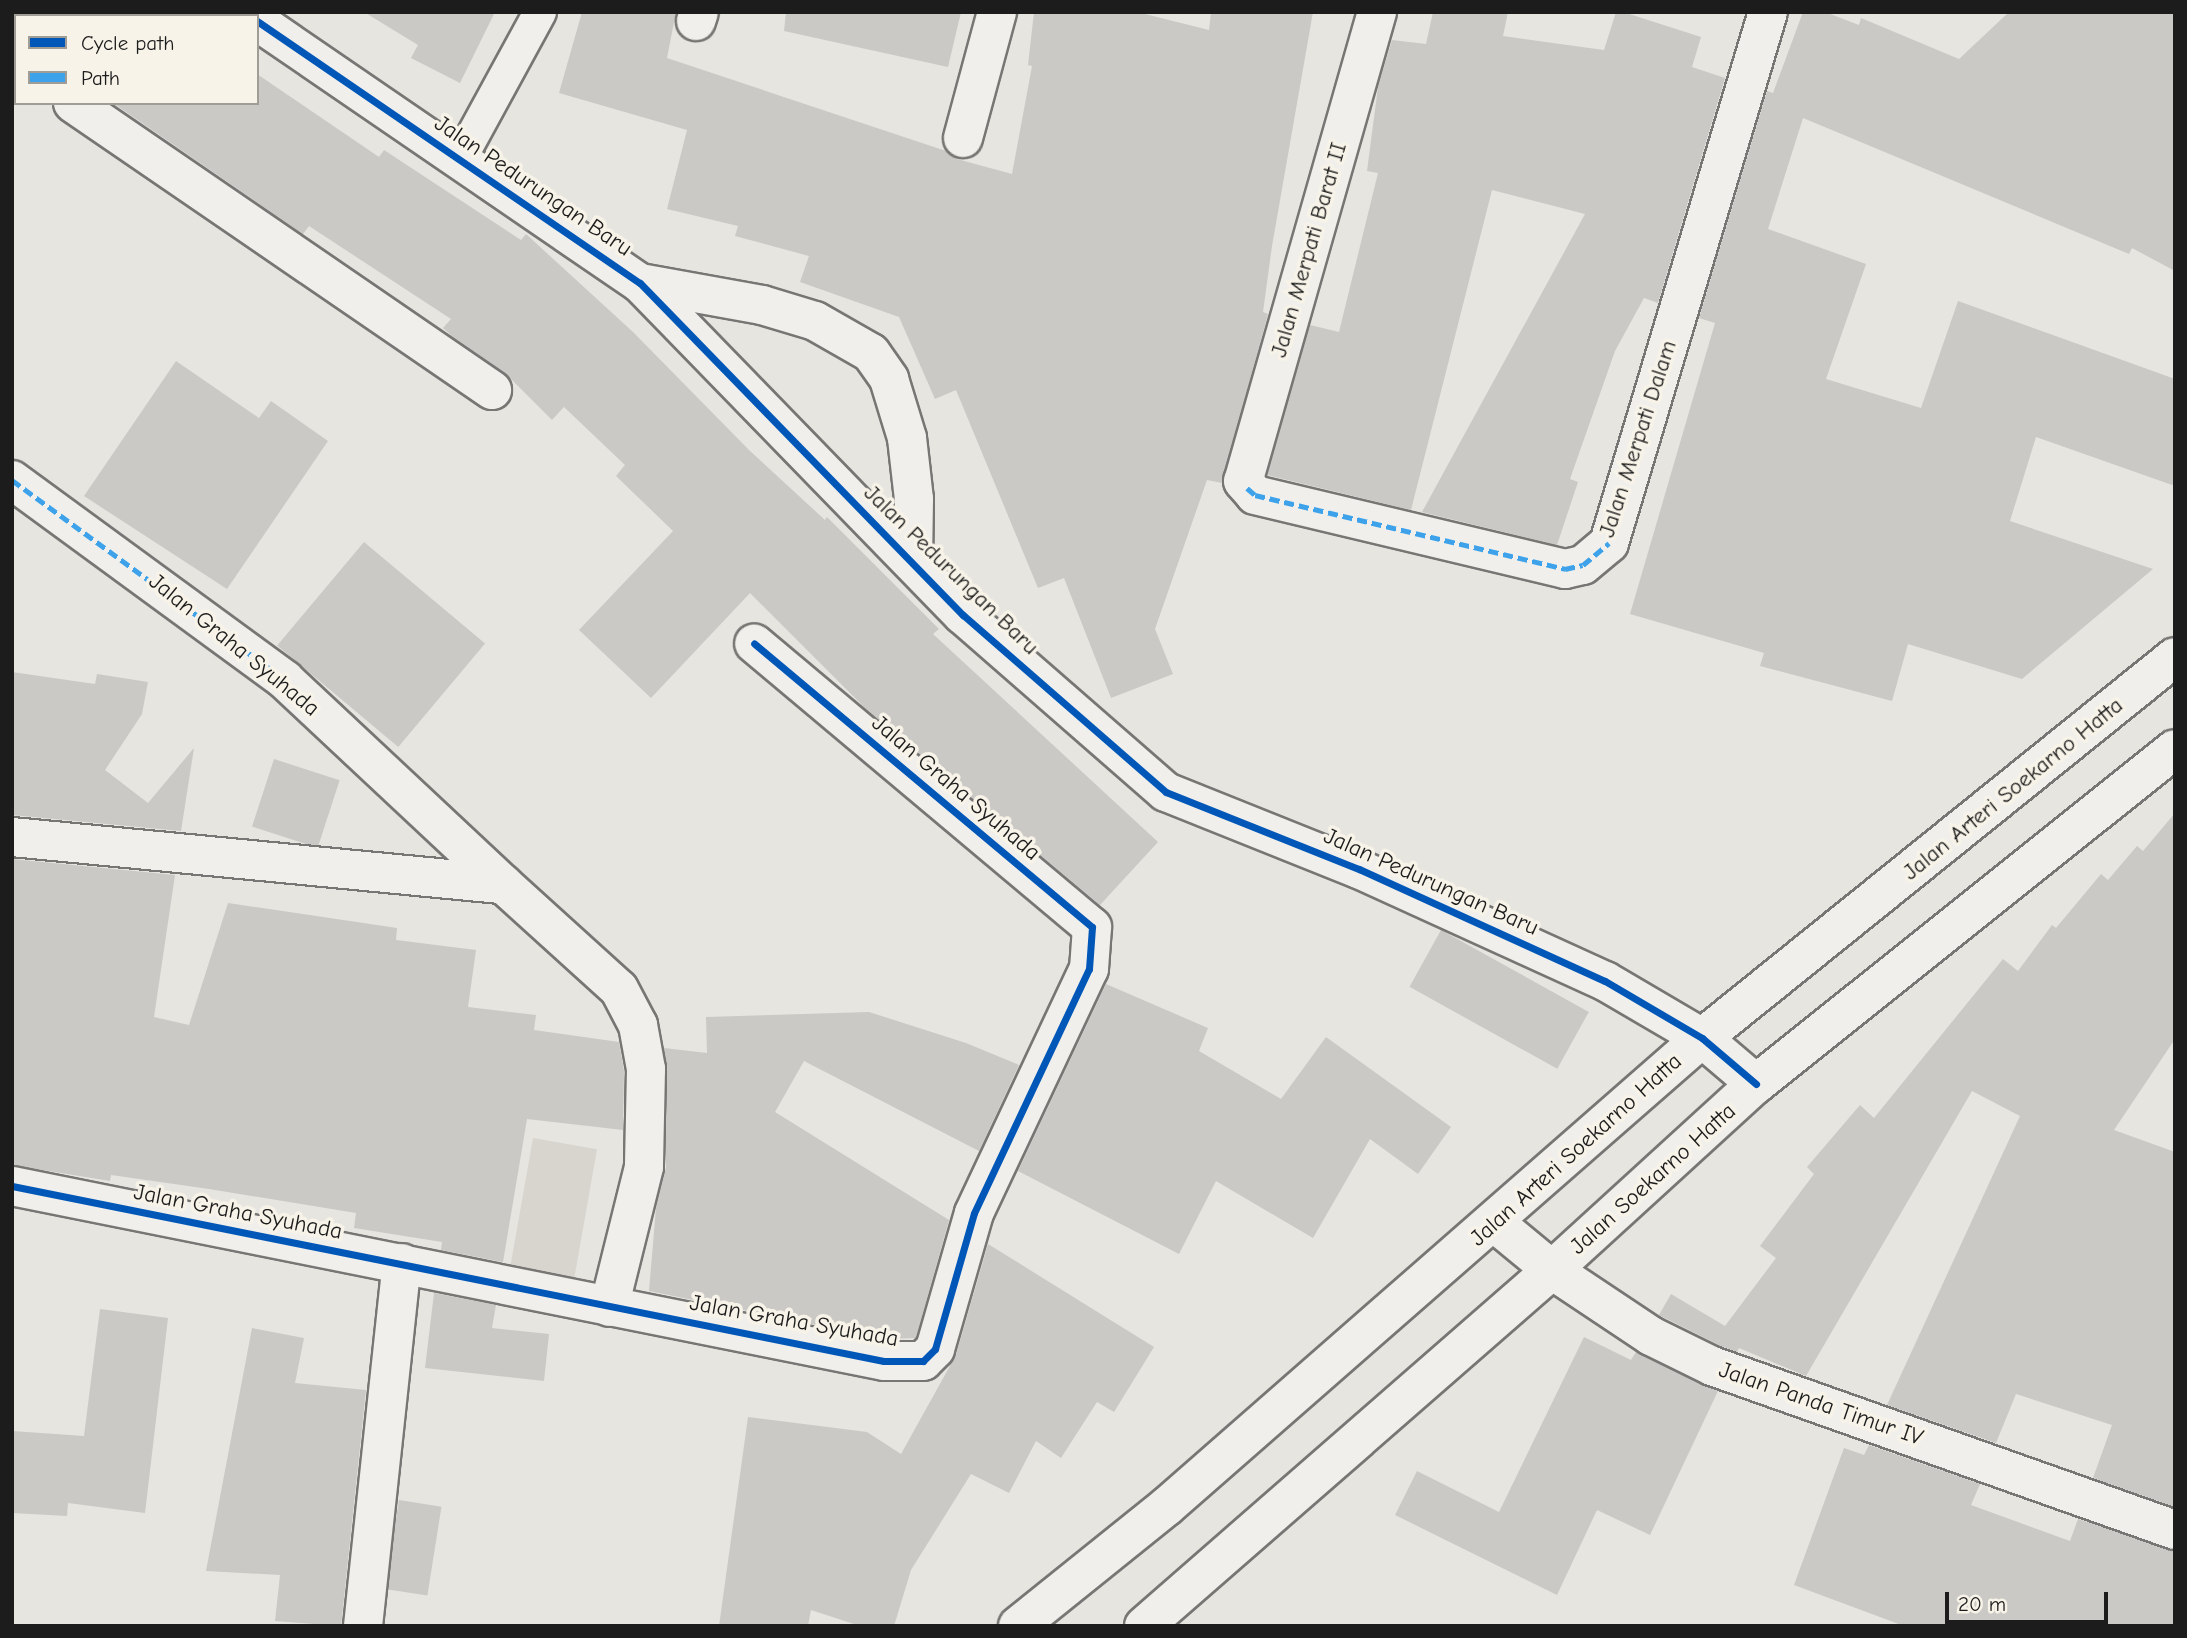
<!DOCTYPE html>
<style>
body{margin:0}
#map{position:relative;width:2187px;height:1638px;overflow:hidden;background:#e6e5e0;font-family:"Comic Neue",sans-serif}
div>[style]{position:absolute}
.green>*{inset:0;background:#d8d5ce;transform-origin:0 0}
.building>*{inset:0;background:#cac9c5;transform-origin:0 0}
.roads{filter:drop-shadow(2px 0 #777674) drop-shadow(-2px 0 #777674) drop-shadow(0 2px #777674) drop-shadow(0 -2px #777674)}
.lane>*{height:32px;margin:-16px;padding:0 16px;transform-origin:16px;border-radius:16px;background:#f0efeb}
.street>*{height:38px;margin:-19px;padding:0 19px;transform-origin:19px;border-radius:19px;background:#f0efeb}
.primary>*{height:38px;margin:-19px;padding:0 19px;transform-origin:19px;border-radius:19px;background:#f0efeb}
.quiet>*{height:5px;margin-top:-2.5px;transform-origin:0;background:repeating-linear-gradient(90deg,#3da2ea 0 10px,transparent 0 15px)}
.cycleway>*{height:7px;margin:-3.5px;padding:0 3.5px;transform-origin:3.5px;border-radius:3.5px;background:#0057b8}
span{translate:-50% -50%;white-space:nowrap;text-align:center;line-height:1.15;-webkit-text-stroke:7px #f7f3e8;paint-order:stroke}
.street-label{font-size:23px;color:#1c1c1c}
.frame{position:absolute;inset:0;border:14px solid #1c1c1c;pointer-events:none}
.legend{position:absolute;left:14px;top:14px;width:245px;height:91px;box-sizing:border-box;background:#f7f3e8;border:2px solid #9f9d96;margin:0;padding:9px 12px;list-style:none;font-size:21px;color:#1c1c1c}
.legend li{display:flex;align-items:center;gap:14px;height:35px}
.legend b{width:35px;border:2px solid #9f9d96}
.scale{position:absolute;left:1945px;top:1592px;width:163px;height:32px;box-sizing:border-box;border:4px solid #1c1c1c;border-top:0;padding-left:9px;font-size:21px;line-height:24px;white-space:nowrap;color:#1c1c1c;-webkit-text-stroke:5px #f7f3e8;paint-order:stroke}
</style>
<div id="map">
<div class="green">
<div style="left:533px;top:1138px;width:65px;height:133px;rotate:10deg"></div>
</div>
<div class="building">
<div style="clip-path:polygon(364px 12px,495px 12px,460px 83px,411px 58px,418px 45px)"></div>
<div style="clip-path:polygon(582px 12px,676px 12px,667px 58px,946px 151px,957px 159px,1012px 174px,1032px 66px,1028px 65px,1034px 12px,1137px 12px,1209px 30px,1211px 12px,1313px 12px,1272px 246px,1263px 312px,1268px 314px,1222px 483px,1207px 480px,1155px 629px,1173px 674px,1111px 698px,1064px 578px,1038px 588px,956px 390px,935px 399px,899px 317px,800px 282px,809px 256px,735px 236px,738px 226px,667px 209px,687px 130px,559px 93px)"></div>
<div style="clip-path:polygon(786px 12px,961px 12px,948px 67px,784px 31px)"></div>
<div style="clip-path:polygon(1433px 12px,1508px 12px,1503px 36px,1604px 50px,1616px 12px,1623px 12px,1701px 37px,1692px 67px,1725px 78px,1658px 303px,1644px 298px,1615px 351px,1570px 479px,1578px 482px,1557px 545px,1422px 512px,1585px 214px,1492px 190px,1411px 510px,1267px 475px,1310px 325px,1339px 332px,1378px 173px,1367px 171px,1378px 87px,1392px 40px,1426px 44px)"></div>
<div style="clip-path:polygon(1803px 12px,1825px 12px,1859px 25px,1861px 18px,1959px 59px,2009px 12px,2175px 12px,2175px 271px,2132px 248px,2129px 254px,1803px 118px,1768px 229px,1866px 264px,1826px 379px,1921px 408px,1958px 301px,2175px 379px,2175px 486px,2036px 437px,2010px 521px,2153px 569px,2022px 679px,1908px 644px,1892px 701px,1760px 666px,1764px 653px,1630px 614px,1715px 323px,1699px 318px,1767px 91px,1773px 93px)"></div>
<div style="clip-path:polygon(257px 74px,379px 157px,384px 150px,521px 240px,526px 234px,633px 332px,749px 450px,825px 520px,827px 517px,939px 629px,933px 634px,1158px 842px,1100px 905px,864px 707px,750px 593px,651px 698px,579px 630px,673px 531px,616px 476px,625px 465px,564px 407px,552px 420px,504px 372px,452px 336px,443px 328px,451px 319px,309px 226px,303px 234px,113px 103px,257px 103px)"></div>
<div style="clip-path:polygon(176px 361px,259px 418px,271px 401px,328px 441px,227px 589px,84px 496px)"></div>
<div style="left:364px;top:542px;width:158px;height:135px;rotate:40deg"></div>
<div style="clip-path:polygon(12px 672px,95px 684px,97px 674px,148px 682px,142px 714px,105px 770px,148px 803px,194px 748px,181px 831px,12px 815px)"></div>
<div style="left:274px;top:759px;width:69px;height:71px;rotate:18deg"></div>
<div style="clip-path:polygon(2175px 813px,2175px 1039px,2114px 1130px,2175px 1152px,2175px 1507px,2093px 1478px,2112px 1425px,2016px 1394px,1996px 1443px,1887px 1405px,2020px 1116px,1972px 1091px,1806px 1376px,1739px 1348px,1737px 1352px,1721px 1346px,1659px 1315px,1671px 1294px,1725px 1326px,1776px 1258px,1760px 1246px,1814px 1174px,1807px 1167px,1860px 1105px,1874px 1118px,2003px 959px,2018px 971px,2052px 925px,2056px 928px,2101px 874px,2108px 880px,2137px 846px,2143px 851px)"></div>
<div style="clip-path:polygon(12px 859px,175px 875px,154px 1017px,189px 1025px,228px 903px,397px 928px,396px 940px,476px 950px,468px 1007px,536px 1015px,534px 1030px,619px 1042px,624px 1071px,623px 1130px,527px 1119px,503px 1262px,441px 1250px,442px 1242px,354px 1228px,356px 1213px,209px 1189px,111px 1175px,110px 1181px,12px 1165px)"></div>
<div style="left:1441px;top:930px;width:169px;height:65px;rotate:29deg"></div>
<div style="clip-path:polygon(1106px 984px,1208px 1028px,1199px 1051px,1281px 1099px,1326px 1037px,1451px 1127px,1418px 1174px,1370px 1139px,1313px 1238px,1216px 1181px,1179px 1254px,1018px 1171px)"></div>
<div style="clip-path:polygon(869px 1012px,966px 1043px,1019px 1065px,979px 1151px,804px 1061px,775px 1112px,949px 1220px,916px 1338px,886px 1339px,649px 1291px,656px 1208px,666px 1167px,664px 1048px,707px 1053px,706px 1017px)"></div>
<div style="clip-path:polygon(988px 1244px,1154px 1347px,1114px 1412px,1097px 1402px,1061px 1458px,1036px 1441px,1009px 1493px,971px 1474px,911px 1570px,894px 1626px,860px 1626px,811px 1610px,808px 1626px,719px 1626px,748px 1417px,867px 1432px,901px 1454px,956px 1355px)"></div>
<div style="clip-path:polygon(434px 1293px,496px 1305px,492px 1328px,549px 1334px,544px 1381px,425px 1368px)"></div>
<div style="clip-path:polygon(100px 1309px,168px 1318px,145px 1513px,68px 1503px,67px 1516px,12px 1513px,12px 1431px,84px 1436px)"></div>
<div style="clip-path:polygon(252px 1328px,304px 1338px,295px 1383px,366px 1390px,341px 1626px,275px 1621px,280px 1575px,206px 1571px)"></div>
<div style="clip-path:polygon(1584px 1337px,1631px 1360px,1636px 1352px,1718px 1391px,1650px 1535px,1597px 1510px,1557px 1595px,1395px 1515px,1417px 1471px,1499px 1512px)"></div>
<div style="clip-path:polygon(1869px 1445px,1980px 1484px,1971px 1505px,2070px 1541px,2078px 1519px,2175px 1551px,2175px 1626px,1904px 1626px,1794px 1585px,1844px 1448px,1864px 1455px)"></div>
<div style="left:399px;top:1500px;width:43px;height:90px;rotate:9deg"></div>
</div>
<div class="roads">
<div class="lane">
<div style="left:460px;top:159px;width:167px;rotate:-61.4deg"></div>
</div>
<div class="street">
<div style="left:1377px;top:12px;width:488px;rotate:105.9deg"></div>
<div style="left:1243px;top:481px;width:18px;rotate:49deg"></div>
<div style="left:1255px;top:495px;width:319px;rotate:13.4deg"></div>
<div style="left:1565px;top:569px;width:18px;rotate:-13deg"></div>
<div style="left:1583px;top:565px;width:34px;rotate:-40deg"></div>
<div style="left:1609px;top:543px;width:554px;rotate:-73.33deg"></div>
<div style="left:257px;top:21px;width:464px;rotate:34.4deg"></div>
<div style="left:640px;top:283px;width:463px;rotate:45.8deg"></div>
<div style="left:963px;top:615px;width:269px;rotate:41.1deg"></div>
<div style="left:1166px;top:792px;width:208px;rotate:21.8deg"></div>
<div style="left:1359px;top:869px;width:270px;rotate:24.5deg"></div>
<div style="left:1605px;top:981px;width:113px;rotate:30.4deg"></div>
<div style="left:1702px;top:1038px;width:71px;rotate:40.4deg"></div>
<div style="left:696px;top:21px;width:9px;rotate:-72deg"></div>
<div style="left:12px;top:62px;width:4px;rotate:27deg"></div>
<div style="left:73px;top:103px;width:508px;rotate:34.41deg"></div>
<div style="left:963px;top:138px;width:131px;rotate:-74.9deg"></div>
<div style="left:640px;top:283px;width:124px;rotate:10.2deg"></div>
<div style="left:762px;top:305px;width:55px;rotate:16.8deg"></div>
<div style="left:815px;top:321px;width:64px;rotate:29.7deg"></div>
<div style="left:871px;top:353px;width:32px;rotate:55deg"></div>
<div style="left:889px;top:379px;width:62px;rotate:73deg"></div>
<div style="left:907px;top:438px;width:61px;rotate:83.5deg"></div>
<div style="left:914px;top:499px;width:64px;rotate:90.9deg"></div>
<div style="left:12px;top:480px;width:338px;rotate:36.2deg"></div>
<div style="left:285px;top:680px;width:299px;rotate:43.1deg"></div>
<div style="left:12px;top:837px;width:493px;rotate:5.5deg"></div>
<div style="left:503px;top:884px;width:156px;rotate:42.2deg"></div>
<div style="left:619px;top:989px;width:41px;rotate:62.2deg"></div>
<div style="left:638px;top:1025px;width:45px;rotate:79.7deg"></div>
<div style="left:646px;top:1069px;width:98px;rotate:91.2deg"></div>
<div style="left:644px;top:1167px;width:144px;rotate:104deg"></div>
<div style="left:12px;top:1186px;width:889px;rotate:11.35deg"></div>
<div style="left:884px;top:1361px;width:39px"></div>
<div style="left:923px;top:1361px;width:17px;rotate:-45deg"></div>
<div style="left:935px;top:1349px;width:141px;rotate:-74deg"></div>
<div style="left:974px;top:1213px;width:270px;rotate:-64.8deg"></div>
<div style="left:1089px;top:969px;width:42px;rotate:-85.9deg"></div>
<div style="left:1092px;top:927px;width:441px;rotate:-140deg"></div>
<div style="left:1495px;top:1223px;width:74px;rotate:39.5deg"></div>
<div style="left:1552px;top:1270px;width:119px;rotate:33.7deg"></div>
<div style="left:1651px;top:1336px;width:68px;rotate:26.2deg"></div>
<div style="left:1712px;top:1366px;width:491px;rotate:19.5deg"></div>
<div style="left:363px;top:1626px;width:365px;rotate:-83.9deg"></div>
</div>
<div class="primary">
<div style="left:1018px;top:1626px;width:190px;rotate:-38.8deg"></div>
<div style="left:1166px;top:1507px;width:712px;rotate:-41.19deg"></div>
<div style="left:1702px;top:1038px;width:607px;rotate:-38.85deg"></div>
<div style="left:1144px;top:1626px;width:541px;rotate:-41.11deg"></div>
<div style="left:1552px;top:1270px;width:276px;rotate:-42.4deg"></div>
<div style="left:1756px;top:1084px;width:536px;rotate:-38.64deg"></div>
</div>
</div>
<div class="quiet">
<div style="left:12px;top:480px;width:338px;rotate:36.2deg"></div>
<div style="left:1247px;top:488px;width:11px;rotate:41deg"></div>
<div style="left:1255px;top:495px;width:319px;rotate:13.4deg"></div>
<div style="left:1565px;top:569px;width:18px;rotate:-13deg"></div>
<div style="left:1583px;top:565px;width:34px;rotate:-40deg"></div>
</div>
<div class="cycleway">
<div style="left:257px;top:21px;width:464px;rotate:34.4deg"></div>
<div style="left:640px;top:283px;width:463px;rotate:45.8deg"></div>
<div style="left:963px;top:615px;width:269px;rotate:41.1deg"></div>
<div style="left:1166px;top:792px;width:208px;rotate:21.8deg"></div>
<div style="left:1359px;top:869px;width:270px;rotate:24.5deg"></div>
<div style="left:1605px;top:981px;width:113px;rotate:30.4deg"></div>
<div style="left:1702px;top:1038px;width:71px;rotate:40.4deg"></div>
<div style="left:12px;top:1186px;width:889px;rotate:11.35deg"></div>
<div style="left:884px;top:1361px;width:39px"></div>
<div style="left:923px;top:1361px;width:17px;rotate:-45deg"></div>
<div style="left:935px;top:1349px;width:141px;rotate:-74deg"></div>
<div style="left:974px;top:1213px;width:270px;rotate:-64.8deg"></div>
<div style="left:1089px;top:969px;width:42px;rotate:-85.9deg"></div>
<div style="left:1092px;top:927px;width:441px;rotate:-140deg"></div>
</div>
<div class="street-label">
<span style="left:533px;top:186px;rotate:34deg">Jalan Pedurungan Baru</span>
<span style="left:1309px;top:250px;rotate:-74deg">Jalan Merpati Barat II</span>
<span style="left:1638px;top:439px;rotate:-72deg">Jalan Merpati Dalam</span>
<span style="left:951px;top:570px;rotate:44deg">Jalan Pedurungan Baru</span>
<span style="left:234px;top:645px;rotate:39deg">Jalan Graha Syuhada</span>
<span style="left:956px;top:788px;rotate:40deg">Jalan Graha Syuhada</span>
<span style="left:2013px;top:789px;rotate:-39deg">Jalan Arteri Soekarno Hatta</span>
<span style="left:1431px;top:882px;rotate:24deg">Jalan Pedurungan Baru</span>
<span style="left:1576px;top:1150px;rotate:-42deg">Jalan Arteri Soekarno Hatta</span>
<span style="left:1653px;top:1179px;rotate:-42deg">Jalan Soekarno Hatta</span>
<span style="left:238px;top:1212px;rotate:11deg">Jalan Graha Syuhada</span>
<span style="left:794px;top:1321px;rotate:10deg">Jalan Graha Syuhada</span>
<span style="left:1821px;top:1404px;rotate:19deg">Jalan Panda Timur IV</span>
</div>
<div class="frame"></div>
<ul class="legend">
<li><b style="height:9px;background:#0057b8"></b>Cycle path</li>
<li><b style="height:9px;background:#3da2ea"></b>Path</li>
</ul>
<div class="scale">20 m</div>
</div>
